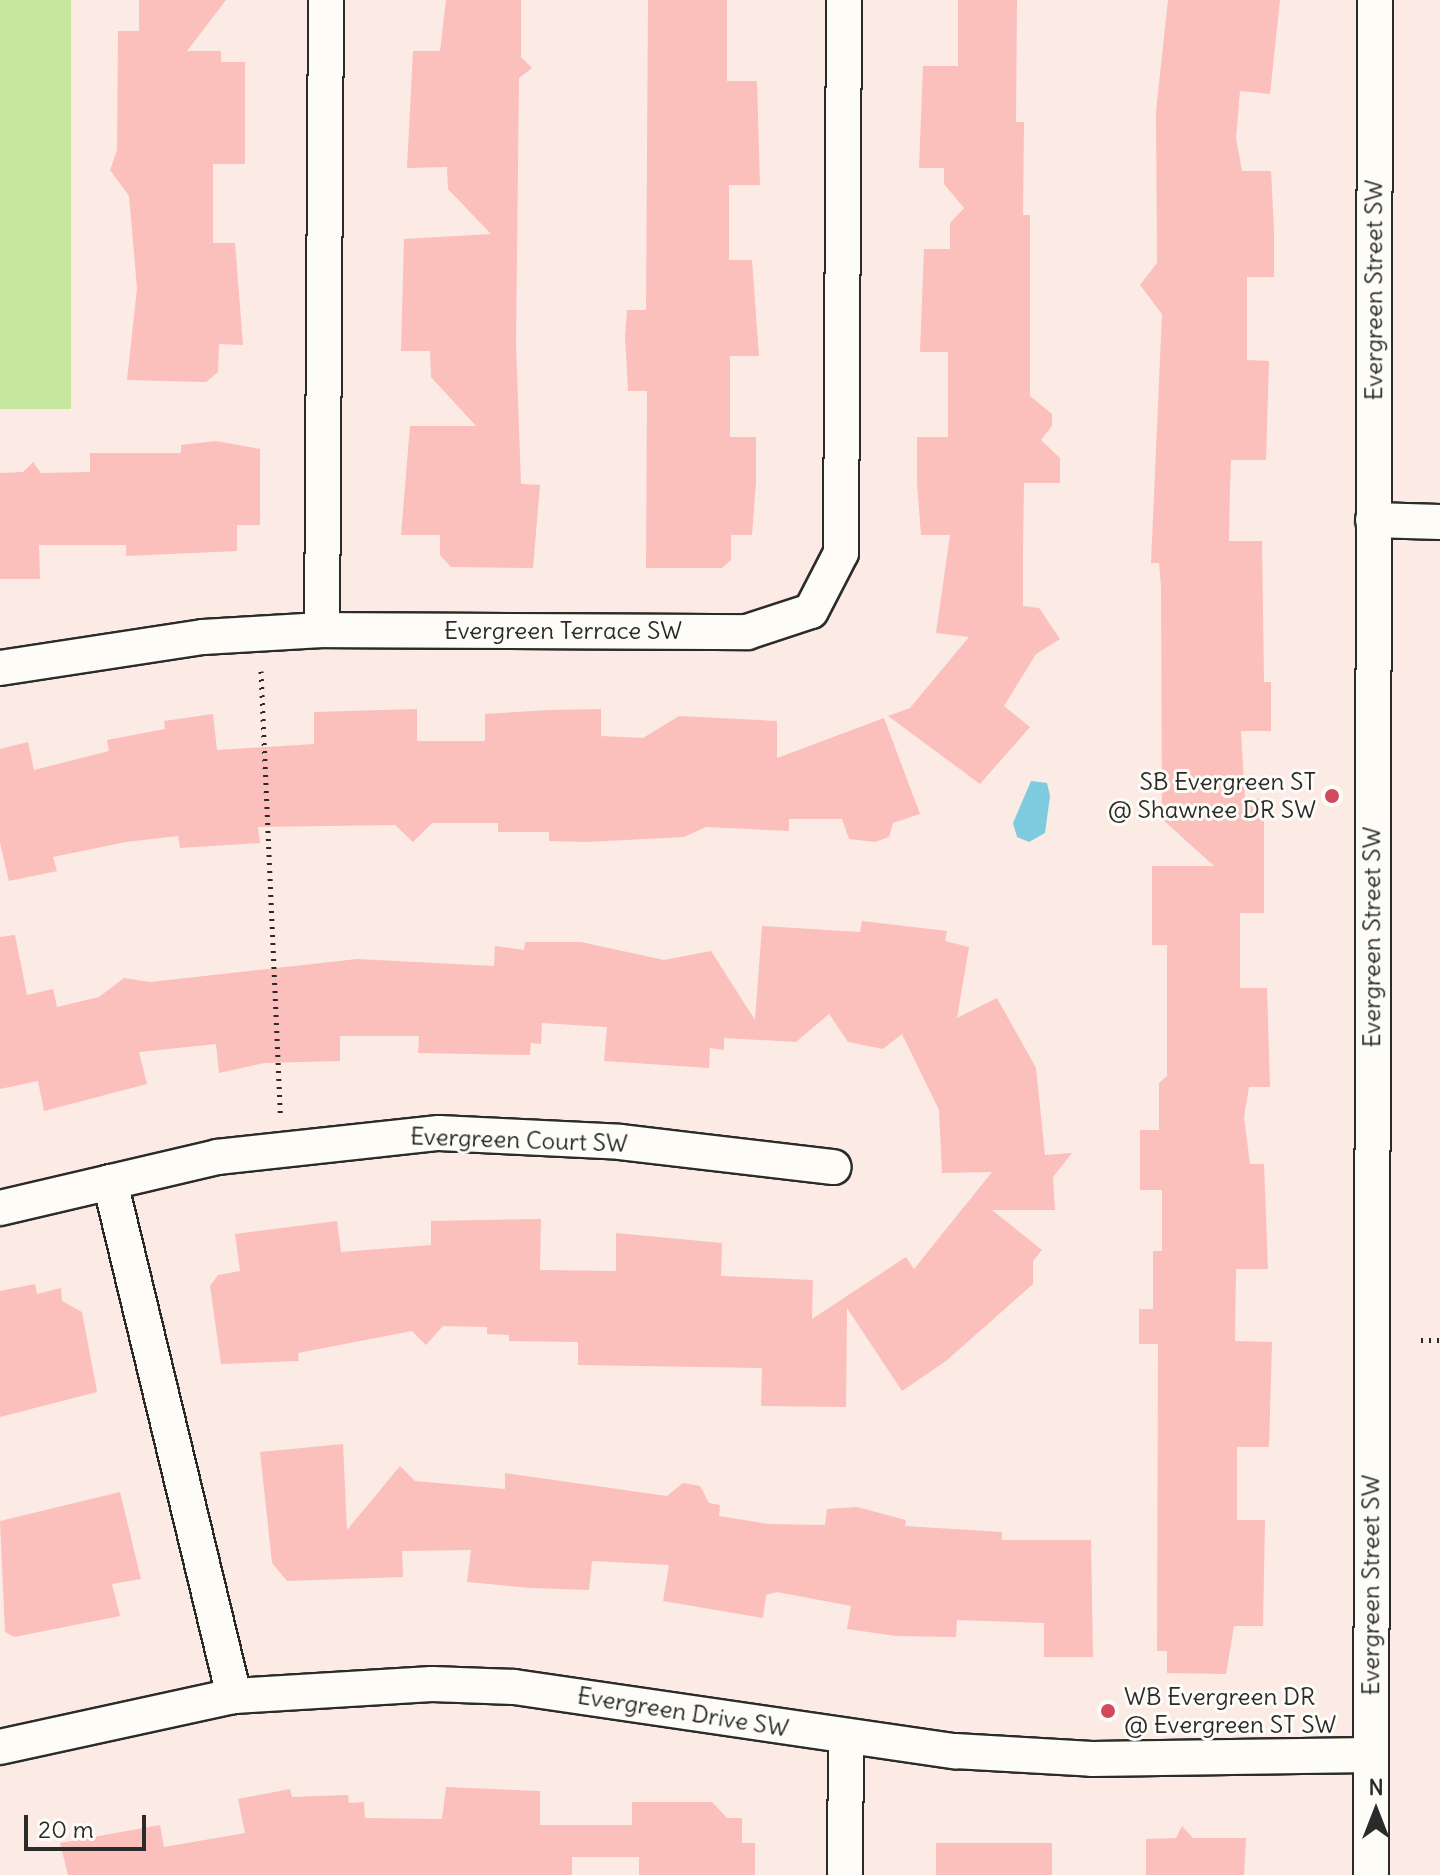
<!DOCTYPE html>
<style>
body{margin:0}
#map{position:relative;width:1440px;height:1875px;overflow:hidden;background:#fceae5;font-family:Delius,sans-serif}
div>[style]{position:absolute}
.green>*{inset:0;background:#c7e79f;transform-origin:0 0}
.water>*{inset:0;background:#7ecbdd}
.building>*{inset:0;background:#fbbfbc;transform-origin:0 0}
.path>*{height:5px;margin-top:-2.5px;transform-origin:0;background:repeating-linear-gradient(90deg,#2b2b2b 0 2px,transparent 0 8px)}
.roads{filter:drop-shadow(2px 0 #2b2b2b) drop-shadow(-2px 0 #2b2b2b) drop-shadow(0 2px #2b2b2b) drop-shadow(0 -2px #2b2b2b)}
.street>*{height:34px;margin:-17px;padding:0 17px;transform-origin:17px;border-radius:17px;background:#fdfcf7}
.dots>*{width:22px;height:22px;translate:-50% -50%;box-sizing:border-box;border:4px solid #fdfcf7;border-radius:50%}
span{translate:-50% -50%;white-space:nowrap;text-align:center;line-height:1.15;-webkit-text-stroke:6px #fdfcf7;paint-order:stroke}
.street-label{font-size:24px;color:#2b2b2b}
.poi-label{font-size:24px;color:#2b2b2b}
.right{translate:-100% -50%;text-align:right}
.left{translate:0 -50%;text-align:left}
.north{position:absolute;left:1336px;top:1771px;width:80px;height:80px;-webkit-text-stroke:6px #fdfcf7;paint-order:stroke;rotate:0deg;font-size:22px;font-weight:700;line-height:32px;text-align:center;color:#2b2b2b}
.north::after{content:'';display:block;margin:auto;width:28px;height:36px;background:#2b2b2b;clip-path:polygon(50% 0,100% 100%,50% 72%,0 100%)}
.scale{position:absolute;left:24px;top:1815px;width:122px;height:36px;box-sizing:border-box;border:4px solid #2b2b2b;border-top:0;padding-left:10px;font-size:24px;line-height:28px;white-space:nowrap;color:#2b2b2b;-webkit-text-stroke:6px #fdfcf7;paint-order:stroke}
</style>
<div id="map">
<div class="green">
<div style="left:0;top:0;width:71px;height:409px"></div>
</div>
<div class="water">
<div style="clip-path:polygon(1031px 781px,1047px 783px,1050px 796px,1045px 833px,1029px 842px,1017px 837px,1013px 823px)"></div>
</div>
<div class="building">
<div style="clip-path:polygon(139px 0,226px 0,187px 51px,221px 51px,221px 62px,245px 62px,245px 164px,213px 164px,213px 243px,235px 243px,243px 345px,219px 344px,218px 372px,206px 382px,127px 380px,137px 288px,129px 196px,110px 170px,117px 150px,118px 31px,139px 31px)"></div>
<div style="clip-path:polygon(446px 0,521px 0,521px 57px,532px 68px,519px 78px,516px 345px,521px 484px,540px 485px,533px 568px,451px 567px,440px 555px,440px 535px,401px 535px,410px 426px,476px 426px,431px 377px,430px 351px,401px 351px,404px 239px,491px 234px,448px 189px,447px 167px,407px 168px,413px 51px,440px 51px)"></div>
<div style="clip-path:polygon(648px 0,727px 0,727px 81px,757px 81px,760px 185px,729px 185px,729px 260px,752px 260px,759px 356px,730px 356px,730px 437px,756px 437px,756px 482px,752px 535px,731px 535px,731px 560px,722px 568px,646px 568px,647px 391px,628px 391px,625px 337px,627px 310px,646px 310px)"></div>
<div style="clip-path:polygon(958px 0,1017px 0,1016px 122px,1024px 122px,1023px 215px,1030px 215px,1030px 396px,1052px 414px,1052px 426px,1041px 440px,1060px 458px,1060px 483px,1024px 483px,1023px 550px,1023px 606px,1039px 608px,1060px 639px,1036px 654px,1004px 706px,1030px 727px,980px 784px,888px 716px,910px 708px,969px 637px,936px 633px,950px 535px,921px 535px,917px 483px,917px 437px,948px 437px,948px 352px,920px 352px,924px 249px,950px 249px,950px 223px,964px 208px,944px 184px,944px 168px,919px 168px,923px 66px,958px 66px)"></div>
<div style="clip-path:polygon(1168px 0,1280px 0,1270px 94px,1240px 91px,1236px 138px,1242px 171px,1271px 171px,1274px 230px,1274px 277px,1247px 277px,1247px 360px,1269px 361px,1266px 460px,1231px 460px,1230px 488px,1229px 541px,1262px 541px,1264px 682px,1271px 682px,1271px 731px,1241px 731px,1245px 799px,1264px 799px,1264px 913px,1240px 913px,1240px 988px,1267px 988px,1270px 1087px,1249px 1087px,1244px 1117px,1250px 1164px,1264px 1164px,1268px 1269px,1236px 1269px,1235px 1341px,1272px 1342px,1269px 1447px,1237px 1447px,1237px 1520px,1265px 1520px,1263px 1626px,1234px 1626px,1226px 1674px,1167px 1673px,1167px 1651px,1157px 1651px,1158px 1344px,1139px 1344px,1139px 1309px,1153px 1309px,1153px 1251px,1162px 1251px,1162px 1190px,1140px 1190px,1140px 1130px,1159px 1130px,1159px 1083px,1167px 1076px,1167px 945px,1152px 945px,1152px 866px,1214px 866px,1162px 819px,1161px 587px,1159px 563px,1151px 563px,1162px 314px,1140px 285px,1157px 263px,1156px 111px)"></div>
<div style="clip-path:polygon(216px 441px,260px 449px,260px 525px,237px 525px,237px 551px,126px 556px,126px 545px,39px 545px,40px 579px,0 579px,0 473px,23px 472px,33px 462px,41px 473px,90px 472px,90px 453px,181px 453px,181px 445px)"></div>
<div style="clip-path:polygon(417px 709px,417px 741px,485px 741px,485px 714px,550px 710px,601px 709px,601px 736px,643px 738px,679px 716px,777px 721px,777px 758px,884px 718px,920px 814px,893px 823px,889px 837px,875px 842px,849px 839px,842px 819px,789px 819px,789px 831px,706px 827px,684px 837px,586px 842px,549px 841px,549px 832px,498px 832px,498px 823px,432px 823px,413px 842px,395px 825px,258px 827px,260px 843px,180px 848px,178px 836px,126px 842px,53px 857px,57px 871px,9px 881px,0 843px,0 749px,28px 742px,34px 770px,109px 751px,107px 740px,165px 729px,164px 721px,213px 714px,217px 750px,314px 744px,314px 712px)"></div>
<div style="clip-path:polygon(862px 921px,947px 931px,945px 941px,969px 947px,957px 1018px,997px 998px,1036px 1068px,1045px 1155px,1072px 1153px,1053px 1177px,1055px 1210px,992px 1210px,1042px 1250px,1033px 1261px,1033px 1284px,946px 1361px,902px 1391px,847px 1308px,846px 1407px,761px 1406px,762px 1368px,578px 1365px,578px 1342px,509px 1341px,509px 1335px,487px 1334px,487px 1327px,443px 1326px,426px 1345px,412px 1331px,298px 1353px,299px 1361px,221px 1364px,210px 1286px,218px 1275px,240px 1271px,235px 1234px,337px 1221px,341px 1252px,431px 1245px,431px 1221px,541px 1219px,540px 1270px,616px 1271px,616px 1233px,722px 1243px,721px 1276px,813px 1280px,812px 1319px,906px 1257px,914px 1269px,992px 1172px,942px 1173px,939px 1110px,902px 1034px,883px 1049px,848px 1042px,829px 1014px,796px 1042px,724px 1038px,724px 1050px,710px 1048px,709px 1068px,604px 1061px,607px 1027px,542px 1023px,541px 1044px,531px 1043px,530px 1055px,418px 1053px,419px 1036px,340px 1036px,340px 1061px,264px 1063px,219px 1073px,216px 1044px,139px 1052px,147px 1084px,44px 1111px,38px 1081px,0 1089px,0 937px,15px 935px,27px 995px,53px 989px,57px 1007px,99px 997px,124px 978px,150px 982px,357px 959px,494px 966px,495px 946px,524px 950px,525px 942px,581px 942px,664px 960px,711px 951px,755px 1020px,762px 926px,860px 932px)"></div>
<div style="clip-path:polygon(35px 1284px,37px 1294px,61px 1288px,62px 1301px,82px 1312px,97px 1392px,0 1417px,0 1291px)"></div>
<div style="clip-path:polygon(343px 1444px,347px 1530px,400px 1466px,415px 1481px,505px 1489px,505px 1473px,667px 1496px,683px 1483px,700px 1486px,709px 1503px,720px 1505px,719px 1516px,768px 1524px,825px 1525px,827px 1509px,857px 1507px,906px 1520px,905px 1526px,1002px 1532px,1002px 1540px,1091px 1540px,1093px 1657px,1044px 1657px,1044px 1623px,957px 1620px,956px 1637px,896px 1636px,847px 1629px,851px 1606px,777px 1592px,766px 1595px,763px 1618px,663px 1601px,669px 1565px,592px 1561px,589px 1590px,530px 1588px,467px 1582px,471px 1550px,402px 1551px,403px 1577px,287px 1581px,272px 1563px,260px 1452px)"></div>
<div style="clip-path:polygon(120px 1492px,141px 1579px,112px 1584px,120px 1616px,14px 1637px,5px 1632px,0 1521px)"></div>
<div style="clip-path:polygon(446px 1787px,540px 1791px,540px 1825px,632px 1825px,632px 1802px,712px 1802px,727px 1818px,742px 1818px,742px 1843px,755px 1843px,755px 1875px,639px 1875px,639px 1857px,572px 1857px,572px 1875px,68px 1875px,60px 1843px,160px 1825px,164px 1847px,245px 1833px,238px 1799px,290px 1789px,292px 1797px,348px 1795px,349px 1803px,364px 1802px,365px 1818px,442px 1819px)"></div>
<div style="clip-path:polygon(1182px 1826px,1193px 1838px,1246px 1838px,1244px 1875px,1146px 1875px,1146px 1839px,1176px 1838px)"></div>
<div style="left:936px;top:1843px;width:116px;height:32px"></div>
</div>
<div class="path">
<div style="left:261px;top:671px;width:442px;rotate:87.5deg"></div>
<div style="left:1421px;top:1340px;width:19px"></div>
</div>
<div class="roads">
<div class="street">
<div style="left:326px;top:0;width:630px;rotate:90.36deg"></div>
<div style="left:322px;top:630px;width:425px;rotate:0.3deg"></div>
<div style="left:747px;top:632px;width:67px;rotate:-18.2deg"></div>
<div style="left:811px;top:611px;width:65px;rotate:-62.7deg"></div>
<div style="left:841px;top:553px;width:553px;rotate:-89.69deg"></div>
<div style="left:1373px;top:520px;width:67px;rotate:1.7deg"></div>
<div style="left:0;top:668px;width:205px;rotate:-8.7deg"></div>
<div style="left:203px;top:637px;width:119px;rotate:-3.4deg"></div>
<div style="left:110px;top:1182px;width:529px;rotate:76.44deg"></div>
<div style="left:0;top:1208px;width:223px;rotate:-13.2deg"></div>
<div style="left:217px;top:1157px;width:223px;rotate:-6.2deg"></div>
<div style="left:439px;top:1133px;width:181px;rotate:2.8deg"></div>
<div style="left:620px;top:1142px;width:215px;rotate:6.7deg"></div>
<div style="left:0;top:1747px;width:239px;rotate:-12.3deg"></div>
<div style="left:234px;top:1696px;width:198px;rotate:-3.5deg"></div>
<div style="left:432px;top:1684px;width:82px;rotate:2.1deg"></div>
<div style="left:514px;top:1687px;width:446px;rotate:8.3deg"></div>
<div style="left:955px;top:1751px;width:137px;rotate:3.3deg"></div>
<div style="left:1092px;top:1759px;width:279px;rotate:-0.8deg"></div>
<div style="left:845px;top:1875px;width:138px;rotate:-89.6deg"></div>
<div style="left:1371px;top:1875px;width:1875px;rotate:-89.88deg"></div>
</div>
</div>
<div class="dots">
<div style="left:1332px;top:796px;background:#d1495b"></div>
<div style="left:1108px;top:1711px;background:#d1495b"></div>
</div>
<div class="street-label">
<span style="left:1374px;top:290px;rotate:-90deg">Evergreen Street SW</span>
<span style="left:563px;top:631px">Evergreen Terrace SW</span>
<span style="left:1372px;top:937px;rotate:-90deg">Evergreen Street SW</span>
<span style="left:519px;top:1140px;rotate:2deg">Evergreen Court SW</span>
<span style="left:1371px;top:1585px;rotate:-90deg">Evergreen Street SW</span>
<span style="left:683px;top:1712px;rotate:9deg">Evergreen Drive SW</span>
</div>
<div class="poi-label">
<span class="right" style="left:1316px;top:796px">SB Evergreen ST<br>@ Shawnee DR SW</span>
<span class="left" style="left:1124px;top:1711px">WB Evergreen DR<br>@ Evergreen ST SW</span>
</div>
<div class="north">N</div>
<div class="scale">20 m</div>
</div>
